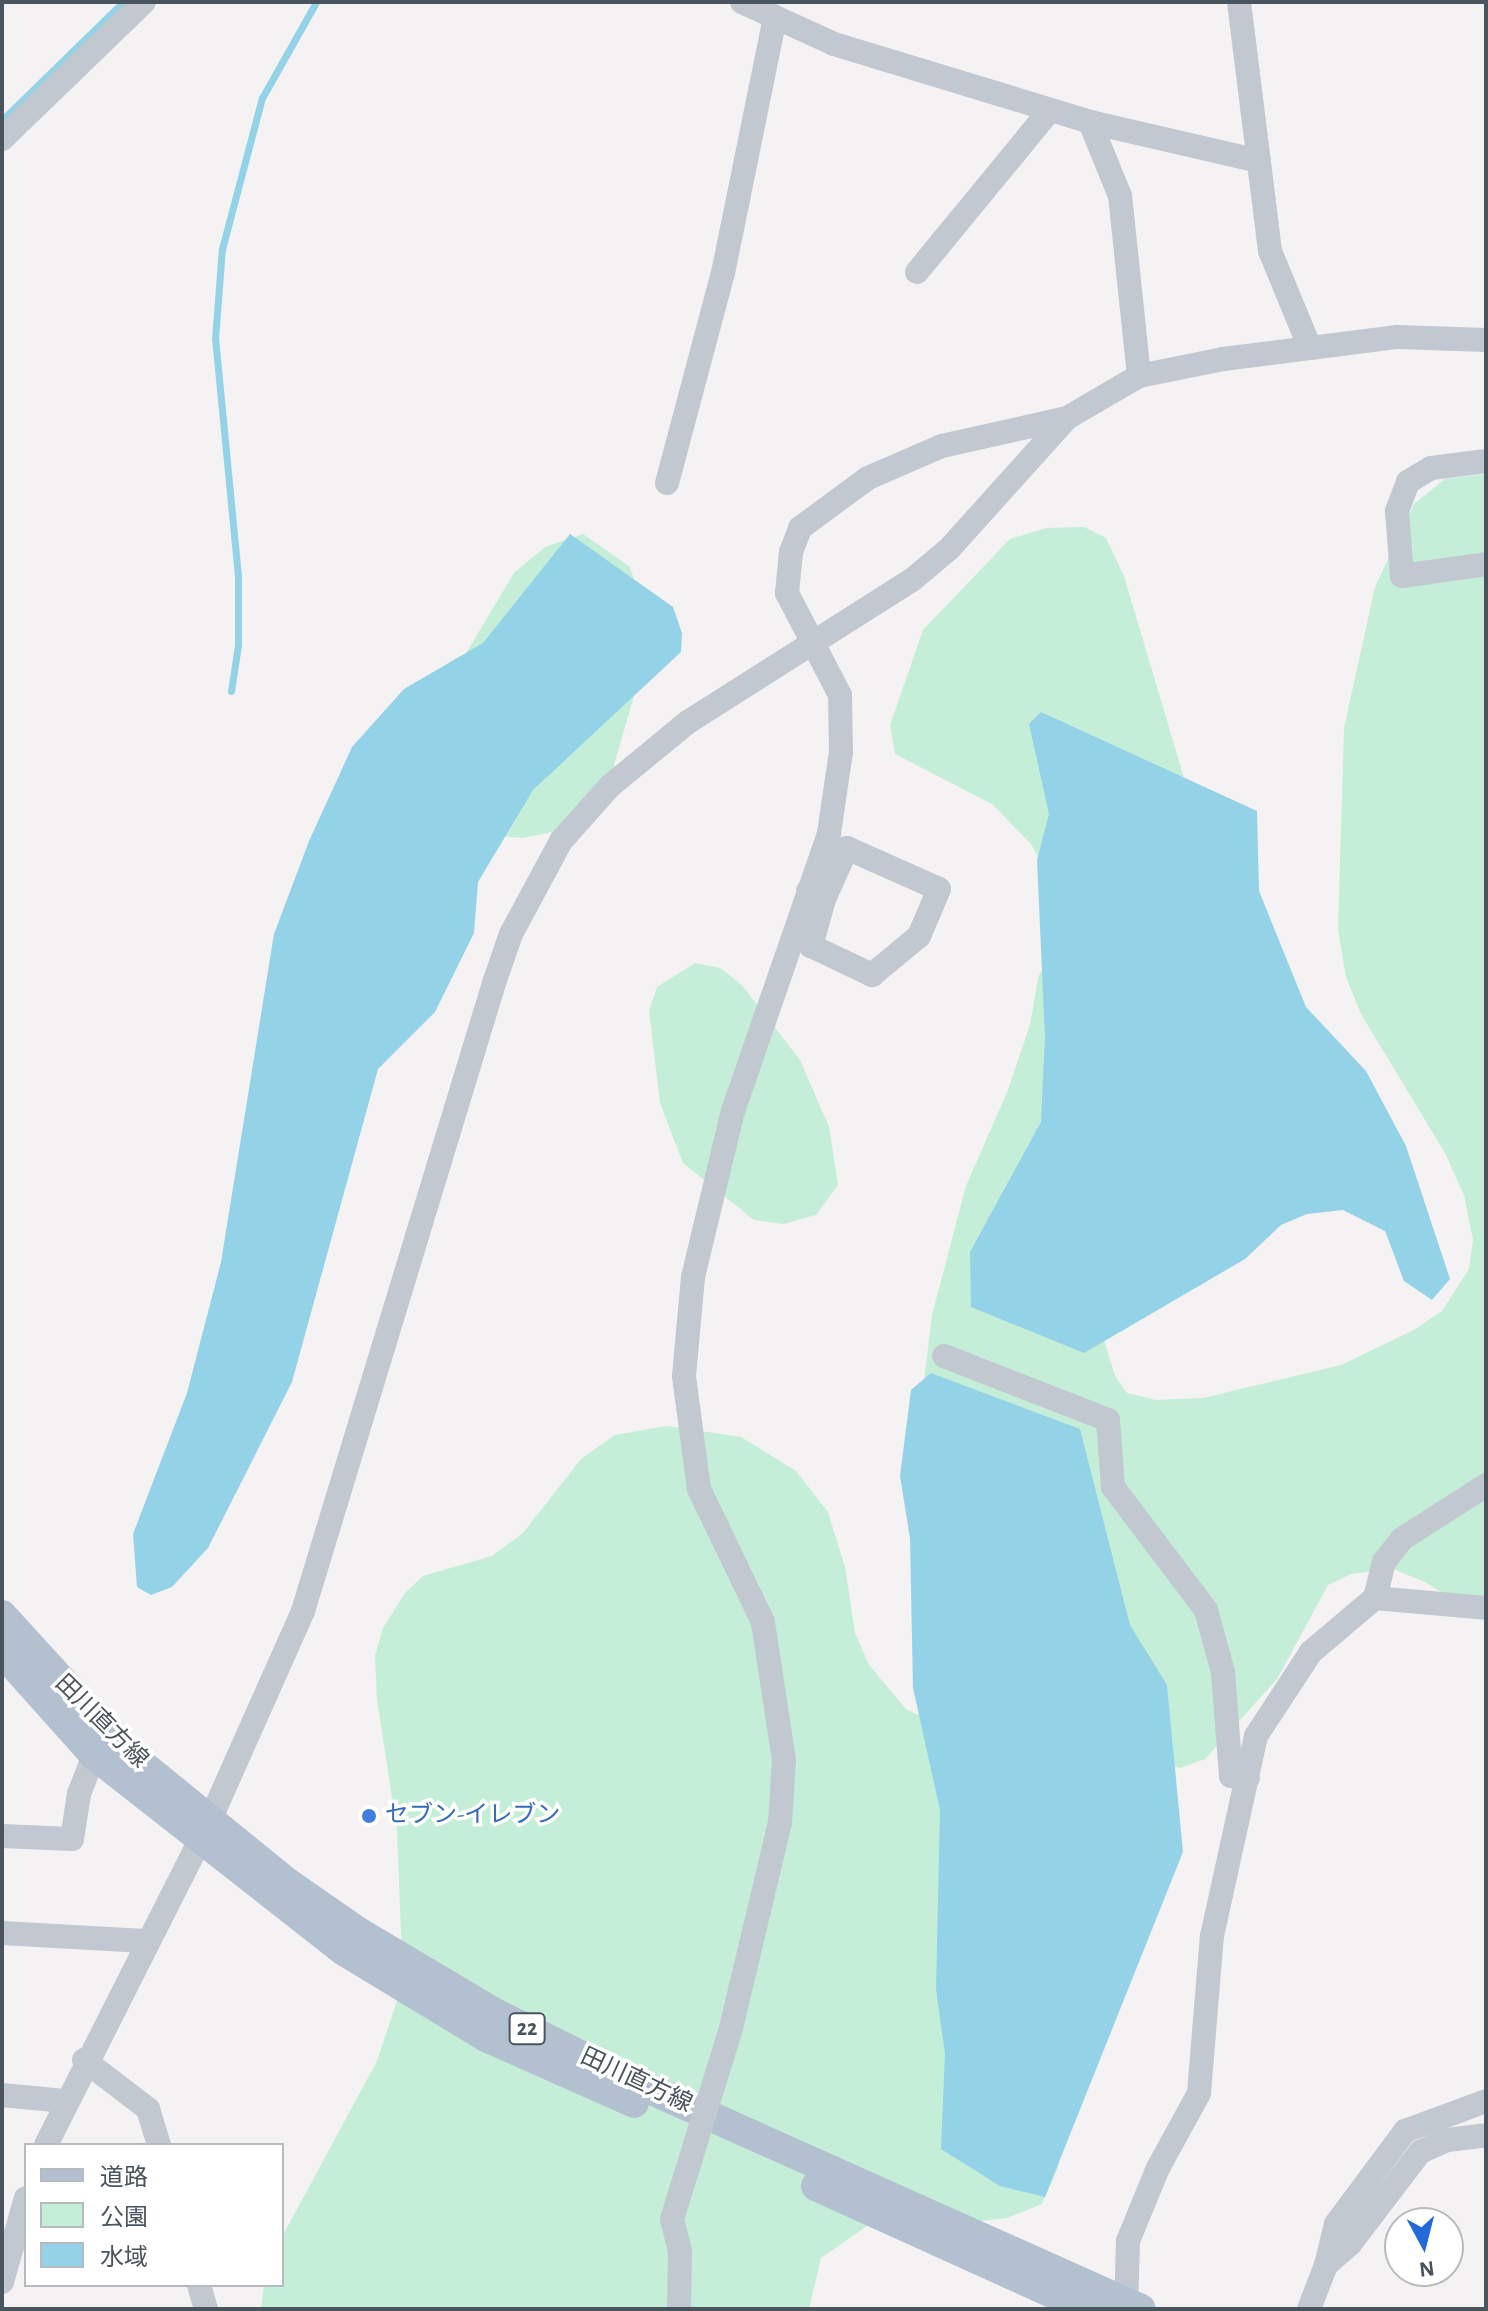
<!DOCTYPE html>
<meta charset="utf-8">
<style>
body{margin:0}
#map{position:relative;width:1488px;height:2311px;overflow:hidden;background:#f4f2f2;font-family:"Alegreya Sans","Noto Sans JP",sans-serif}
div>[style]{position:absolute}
.green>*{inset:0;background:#c4eed7}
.water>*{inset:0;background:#94d2e8}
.stream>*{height:7px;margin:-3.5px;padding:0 3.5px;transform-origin:3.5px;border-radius:3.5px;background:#94d2e8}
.minor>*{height:24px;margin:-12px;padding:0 12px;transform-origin:12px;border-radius:12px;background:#c1c8d0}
.major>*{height:30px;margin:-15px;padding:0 15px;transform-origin:15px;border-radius:15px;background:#b3c0cf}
.minor-bridge>*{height:24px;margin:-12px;padding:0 12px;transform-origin:12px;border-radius:12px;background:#c1c8d0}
.dots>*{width:22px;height:22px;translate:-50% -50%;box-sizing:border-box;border:4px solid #fff;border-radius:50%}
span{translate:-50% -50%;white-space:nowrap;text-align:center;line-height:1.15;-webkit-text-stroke:7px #fff;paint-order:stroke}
.shield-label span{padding:2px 6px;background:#fff;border:2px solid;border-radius:6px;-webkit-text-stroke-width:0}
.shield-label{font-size:22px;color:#4a545f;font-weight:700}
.street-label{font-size:24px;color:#4a545f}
.shop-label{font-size:24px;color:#366cbe}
.left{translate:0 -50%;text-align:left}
.frame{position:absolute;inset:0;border:4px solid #4a545f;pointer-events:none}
.legend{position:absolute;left:24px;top:2143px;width:260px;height:144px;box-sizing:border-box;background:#fff;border:2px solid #b7bbbf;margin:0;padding:10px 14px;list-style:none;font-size:24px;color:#4a545f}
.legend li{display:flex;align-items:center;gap:16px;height:40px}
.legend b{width:40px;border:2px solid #b7bbbf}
.north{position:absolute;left:1384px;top:2207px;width:80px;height:80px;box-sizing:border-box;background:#fff;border:2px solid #b7bbbf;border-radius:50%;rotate:173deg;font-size:22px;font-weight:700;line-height:32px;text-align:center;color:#4a545f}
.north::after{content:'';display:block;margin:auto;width:28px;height:36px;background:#2469dc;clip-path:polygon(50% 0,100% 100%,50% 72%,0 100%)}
</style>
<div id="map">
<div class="green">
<div style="clip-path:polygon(1486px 474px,1486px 1620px,1425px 1582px,1393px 1569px,1351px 1574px,1328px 1585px,1277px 1679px,1205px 1759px,1180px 1768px,1142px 1759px,924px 1381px,932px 1315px,966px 1186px,1008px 1090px,1030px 1025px,1038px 978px,1055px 942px,1055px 888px,1031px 844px,992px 804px,895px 754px,890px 725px,923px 630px,1010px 539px,1046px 528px,1084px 527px,1106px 538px,1124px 576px,1198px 825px,1101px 1328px,1107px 1350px,1115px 1376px,1127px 1393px,1156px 1400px,1203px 1398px,1341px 1365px,1414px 1330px,1442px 1311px,1469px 1269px,1473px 1240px,1464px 1195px,1445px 1153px,1361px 1014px,1346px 977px,1338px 929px,1344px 728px,1375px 587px,1414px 504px,1445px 479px)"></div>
<div style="clip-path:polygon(583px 534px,630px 567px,635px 583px,638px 682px,612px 772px,577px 819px,552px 832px,523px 838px,468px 833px,439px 726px,468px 650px,514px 573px,545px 547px)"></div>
<div style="clip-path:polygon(695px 963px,720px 968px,742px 985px,800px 1060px,829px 1127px,838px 1185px,816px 1215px,783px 1224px,754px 1220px,683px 1163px,660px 1103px,649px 1010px,657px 987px)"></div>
<div style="clip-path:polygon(667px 1426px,741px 1437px,796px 1471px,828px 1512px,845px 1567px,855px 1633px,869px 1665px,906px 1709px,989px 1750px,1084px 2036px,1058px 2167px,1042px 2204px,1007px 2218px,965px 2223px,877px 2219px,821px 2258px,809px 2309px,261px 2309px,264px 2285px,282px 2285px,282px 2237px,377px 2061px,403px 1983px,397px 1830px,377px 1699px,375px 1656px,383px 1628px,405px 1593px,423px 1576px,492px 1556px,523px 1533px,581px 1459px,615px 1435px)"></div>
</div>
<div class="water">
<div style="clip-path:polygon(570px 534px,673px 607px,682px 633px,681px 652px,533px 790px,478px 882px,474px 933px,435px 1012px,378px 1069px,292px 1382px,208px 1548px,172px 1587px,151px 1595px,137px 1587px,133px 1534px,187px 1393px,221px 1262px,274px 934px,309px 841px,352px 747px,404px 689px,483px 643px)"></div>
<div style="clip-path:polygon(1041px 712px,1257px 811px,1259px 891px,1306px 1007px,1366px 1071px,1406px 1146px,1450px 1279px,1432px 1300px,1404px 1281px,1385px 1231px,1343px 1210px,1307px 1214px,1281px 1225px,1245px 1259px,1084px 1353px,971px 1307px,970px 1252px,1041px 1122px,1045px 1037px,1037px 860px,1049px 814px,1029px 724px)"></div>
<div style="clip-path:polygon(931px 1373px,1080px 1429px,1130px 1625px,1167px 1685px,1183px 1852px,1045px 2197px,1000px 2186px,941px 2149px,945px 2054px,936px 1989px,940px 1810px,913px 1688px,910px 1538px,900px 1476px,911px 1390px)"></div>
</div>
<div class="stream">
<div style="left:2px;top:120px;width:169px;rotate:-44.3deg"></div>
<div style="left:231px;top:691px;width:47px;rotate:-81.3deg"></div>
<div style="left:238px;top:645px;width:69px;rotate:-90deg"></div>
<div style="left:238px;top:576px;width:238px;rotate:-95.5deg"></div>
<div style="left:215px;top:339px;width:90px;rotate:-85.6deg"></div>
<div style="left:222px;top:249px;width:156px;rotate:-75.2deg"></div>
<div style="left:262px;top:98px;width:110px;rotate:-60.6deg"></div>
</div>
<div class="minor">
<div style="left:742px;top:2px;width:101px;rotate:24.5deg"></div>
<div style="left:834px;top:44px;width:268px;rotate:16.9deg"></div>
<div style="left:1090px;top:122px;width:169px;rotate:13deg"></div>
<div style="left:1239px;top:2px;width:251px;rotate:82.9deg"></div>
<div style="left:1270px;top:251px;width:105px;rotate:67.6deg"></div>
<div style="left:2px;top:139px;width:197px;rotate:-44deg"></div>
<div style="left:917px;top:272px;width:210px;rotate:-50.6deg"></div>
<div style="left:1139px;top:376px;width:86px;rotate:-11.4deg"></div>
<div style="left:1223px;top:359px;width:176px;rotate:-7.2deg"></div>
<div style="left:1398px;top:337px;width:88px;rotate:2deg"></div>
<div style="left:1486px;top:461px;width:55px;rotate:172.7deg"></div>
<div style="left:1431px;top:468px;width:27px;rotate:149deg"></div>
<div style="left:1408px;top:482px;width:31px;rotate:111deg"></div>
<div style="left:1397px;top:511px;width:65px;rotate:85.6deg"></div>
<div style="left:1402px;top:576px;width:85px;rotate:-8.1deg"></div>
<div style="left:667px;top:483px;width:217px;rotate:-75.1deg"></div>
<div style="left:723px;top:273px;width:261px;rotate:-78.5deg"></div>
<div style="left:808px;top:891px;width:18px;rotate:27deg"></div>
<div style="left:824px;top:899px;width:49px;rotate:105.5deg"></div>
<div style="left:811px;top:946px;width:68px;rotate:25.4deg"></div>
<div style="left:872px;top:975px;width:61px;rotate:-39.7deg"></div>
<div style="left:919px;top:936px;width:51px;rotate:-66.9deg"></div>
<div style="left:939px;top:889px;width:101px;rotate:-156deg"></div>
<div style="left:847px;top:848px;width:56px;rotate:114.3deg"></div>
<div style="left:944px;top:1356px;width:176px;rotate:21.3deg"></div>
<div style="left:1108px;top:1420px;width:67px;rotate:85.7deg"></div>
<div style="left:1113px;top:1487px;width:154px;rotate:52.9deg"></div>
<div style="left:1206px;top:1610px;width:64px;rotate:74.7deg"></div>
<div style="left:1223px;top:1672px;width:104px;rotate:85.6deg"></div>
<div style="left:1231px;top:1776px;width:17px;rotate:7deg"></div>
<div style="left:1375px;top:1598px;width:111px;rotate:5.1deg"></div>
<div style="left:2px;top:1836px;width:70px;rotate:2.5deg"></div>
<div style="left:72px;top:1839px;width:46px;rotate:-81.2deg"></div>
<div style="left:79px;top:1794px;width:42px;rotate:-69deg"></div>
<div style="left:2px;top:1933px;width:143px;rotate:3.2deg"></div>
<div style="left:731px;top:2028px;width:211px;rotate:-76.6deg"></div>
<div style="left:780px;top:1823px;width:63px;rotate:-86.4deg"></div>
<div style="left:784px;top:1760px;width:140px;rotate:-98.7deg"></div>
<div style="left:763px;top:1622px;width:148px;rotate:-115.7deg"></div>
<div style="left:699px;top:1489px;width:114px;rotate:-97.6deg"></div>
<div style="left:684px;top:1376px;width:99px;rotate:-84.8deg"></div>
<div style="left:693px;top:1277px;width:171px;rotate:-76.5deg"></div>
<div style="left:733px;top:1111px;width:294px;rotate:-70.9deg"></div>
<div style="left:829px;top:833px;width:82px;rotate:-81.6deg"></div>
<div style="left:841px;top:752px;width:57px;rotate:-91deg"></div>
<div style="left:840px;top:695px;width:115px;rotate:-117.5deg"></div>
<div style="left:787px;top:593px;width:41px;rotate:-84.4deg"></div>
<div style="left:791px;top:552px;width:26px;rotate:-69deg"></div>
<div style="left:800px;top:528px;width:84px;rotate:-36.3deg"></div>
<div style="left:868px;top:478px;width:81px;rotate:-23.4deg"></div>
<div style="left:942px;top:446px;width:128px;rotate:-12.6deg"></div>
<div style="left:84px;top:2060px;width:81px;rotate:37.4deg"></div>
<div style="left:148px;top:2109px;width:38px;rotate:73deg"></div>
<div style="left:2px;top:2095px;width:62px;rotate:5.5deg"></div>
<div style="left:46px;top:2145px;width:364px;rotate:-63.2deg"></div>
<div style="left:210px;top:1820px;width:229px;rotate:-66deg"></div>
<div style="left:303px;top:1611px;width:656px;rotate:-73.08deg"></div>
<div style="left:494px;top:983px;width:52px;rotate:-70.9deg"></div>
<div style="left:511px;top:934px;width:106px;rotate:-61.7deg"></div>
<div style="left:561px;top:841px;width:74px;rotate:-48.3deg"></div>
<div style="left:610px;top:786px;width:101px;rotate:-39.4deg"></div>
<div style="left:688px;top:722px;width:265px;rotate:-32.4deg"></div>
<div style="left:912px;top:580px;width:48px;rotate:-40deg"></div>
<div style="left:949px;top:549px;width:176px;rotate:-48deg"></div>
<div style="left:1067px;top:418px;width:83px;rotate:-30.3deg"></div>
<div style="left:1139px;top:376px;width:181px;rotate:-96deg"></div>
<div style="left:1120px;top:196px;width:80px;rotate:-112.1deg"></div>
<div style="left:672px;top:2219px;width:34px;rotate:76deg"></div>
<div style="left:680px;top:2252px;width:57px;rotate:91deg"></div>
<div style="left:1326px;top:2265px;width:42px;rotate:-76.3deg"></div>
<div style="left:1336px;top:2224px;width:116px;rotate:-53.4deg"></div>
<div style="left:1405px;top:2131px;width:86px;rotate:-20.3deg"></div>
<div style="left:2px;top:2282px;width:87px;rotate:-74.1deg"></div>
<div style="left:199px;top:2285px;width:25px;rotate:74deg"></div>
<div style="left:1126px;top:2309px;width:68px;rotate:-88.3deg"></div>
<div style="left:1128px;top:2241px;width:79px;rotate:-67.7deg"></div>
<div style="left:1158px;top:2168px;width:85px;rotate:-61.3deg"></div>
<div style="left:1199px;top:2093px;width:158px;rotate:-85.3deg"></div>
<div style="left:1212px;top:1936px;width:205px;rotate:-77.6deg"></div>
<div style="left:1256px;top:1736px;width:100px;rotate:-56.8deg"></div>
<div style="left:1311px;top:1652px;width:84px;rotate:-40.2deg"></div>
<div style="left:1375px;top:1598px;width:37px;rotate:-76deg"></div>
<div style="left:1384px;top:1562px;width:29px;rotate:-52deg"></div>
<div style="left:1402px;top:1539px;width:100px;rotate:-32.7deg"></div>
<div style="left:1309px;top:2309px;width:47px;rotate:-68.9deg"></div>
<div style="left:1326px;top:2265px;width:32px;rotate:-41deg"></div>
<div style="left:1350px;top:2244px;width:116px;rotate:-52.7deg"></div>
<div style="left:1420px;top:2152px;width:30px;rotate:-24deg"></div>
<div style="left:1447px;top:2140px;width:39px;rotate:-7deg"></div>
</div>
<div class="major">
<div style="left:2px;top:1615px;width:188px;rotate:47.6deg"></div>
<div style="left:129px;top:1754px;width:205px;rotate:39.1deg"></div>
<div style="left:288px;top:1883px;width:88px;rotate:34.8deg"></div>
<div style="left:360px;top:1933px;width:155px;rotate:30.7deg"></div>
<div style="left:493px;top:2012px;width:169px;rotate:26.3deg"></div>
<div style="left:645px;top:2087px;width:543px;rotate:24.11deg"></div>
<div style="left:2px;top:1652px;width:138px;rotate:48.2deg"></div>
<div style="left:94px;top:1755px;width:318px;rotate:38.1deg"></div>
<div style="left:344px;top:1951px;width:166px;rotate:31.2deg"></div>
<div style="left:486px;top:2037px;width:162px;rotate:24deg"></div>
<div style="left:816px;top:2186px;width:298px;rotate:24.4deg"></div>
</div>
<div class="minor-bridge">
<div style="left:672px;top:2219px;width:200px;rotate:-72.8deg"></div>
</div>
<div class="dots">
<div style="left:369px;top:1816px;background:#3f7fe0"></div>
</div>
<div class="shield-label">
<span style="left:527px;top:2029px">22</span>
</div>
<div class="street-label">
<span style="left:101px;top:1722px;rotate:45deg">田川直方線</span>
<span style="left:636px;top:2081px;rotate:25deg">田川直方線</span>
</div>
<div class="shop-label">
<span class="left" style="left:385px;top:1816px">セブン-イレブン</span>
</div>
<div class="frame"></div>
<ul class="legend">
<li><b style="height:10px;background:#b3c0cf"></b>道路</li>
<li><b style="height:22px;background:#c4eed7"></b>公園</li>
<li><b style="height:22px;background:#94d2e8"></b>水域</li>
</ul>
<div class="north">N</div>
</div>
